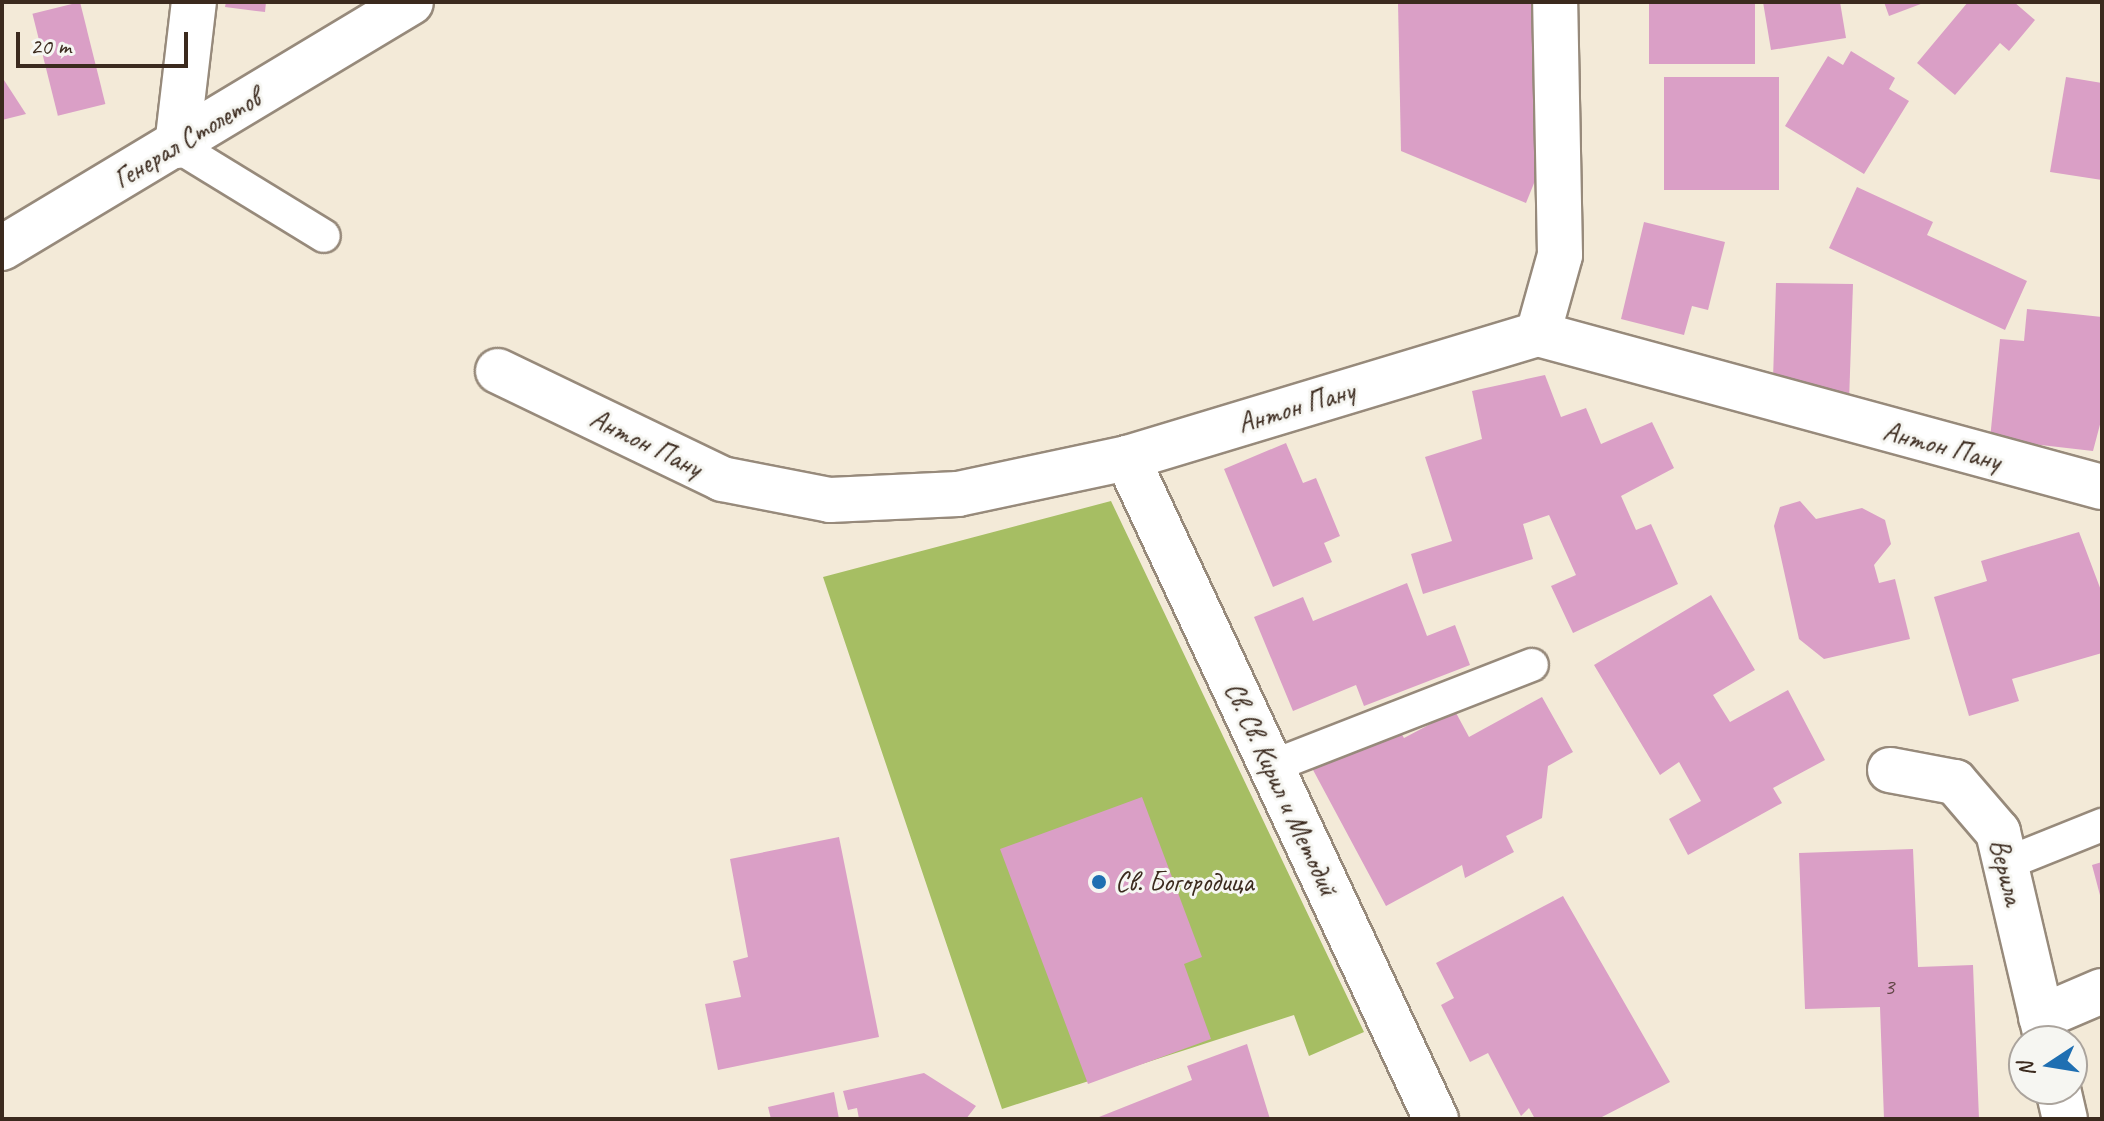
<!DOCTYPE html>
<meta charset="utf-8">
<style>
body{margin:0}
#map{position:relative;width:2104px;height:1121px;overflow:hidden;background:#f3ead8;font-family:Caveat,sans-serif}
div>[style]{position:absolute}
.green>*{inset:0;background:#a6be63}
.building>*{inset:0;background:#da9fc6;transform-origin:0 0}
.roads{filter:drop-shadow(2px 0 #978a7b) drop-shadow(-2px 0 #978a7b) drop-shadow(0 2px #978a7b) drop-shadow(0 -2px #978a7b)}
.service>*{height:32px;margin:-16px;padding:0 16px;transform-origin:16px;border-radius:16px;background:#fff}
.minor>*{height:44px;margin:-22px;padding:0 22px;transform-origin:22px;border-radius:22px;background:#fff}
.dots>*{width:22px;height:22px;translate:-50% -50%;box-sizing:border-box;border:4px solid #f6f6f2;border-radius:50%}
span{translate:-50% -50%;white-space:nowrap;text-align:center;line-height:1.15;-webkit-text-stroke:6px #f6f6f2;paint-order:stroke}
.number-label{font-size:24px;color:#634748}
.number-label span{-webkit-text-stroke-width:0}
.street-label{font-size:28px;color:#3b2a1e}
.poi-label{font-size:28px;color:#3b2a1e}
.left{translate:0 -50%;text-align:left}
.frame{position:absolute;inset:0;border:4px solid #3b2a1e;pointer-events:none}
.north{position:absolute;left:2008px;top:1025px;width:80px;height:80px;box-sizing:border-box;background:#f6f6f2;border:2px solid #aba49d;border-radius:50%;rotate:258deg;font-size:22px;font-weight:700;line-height:32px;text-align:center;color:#3b2a1e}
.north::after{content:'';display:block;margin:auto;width:28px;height:36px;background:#1f6fb2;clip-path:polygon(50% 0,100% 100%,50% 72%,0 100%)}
.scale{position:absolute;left:16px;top:32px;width:172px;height:36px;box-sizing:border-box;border:4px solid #3b2a1e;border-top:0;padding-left:10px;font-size:24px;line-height:28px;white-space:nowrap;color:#3b2a1e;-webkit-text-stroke:6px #f6f6f2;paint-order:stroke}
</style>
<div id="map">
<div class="green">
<div style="clip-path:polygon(1111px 501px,1364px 1032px,1309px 1056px,1294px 1015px,1002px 1109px,823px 577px)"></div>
</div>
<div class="building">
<div style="left:80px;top:2px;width:105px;height:49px;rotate:76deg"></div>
<div style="clip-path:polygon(226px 2px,266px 2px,265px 12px,225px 7px)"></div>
<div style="clip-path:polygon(1398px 2px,1541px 2px,1543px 161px,1526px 203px,1401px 151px)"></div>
<div style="left:1649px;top:2px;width:106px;height:62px"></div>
<div style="clip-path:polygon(1763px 2px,1840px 2px,1846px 38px,1771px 50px)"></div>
<div style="clip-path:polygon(1884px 2px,1926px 2px,1889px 16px)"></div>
<div style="clip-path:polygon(1968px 2px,2014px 2px,2035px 20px,2009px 51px,2000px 43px,1955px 95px,1917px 63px)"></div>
<div style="clip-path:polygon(1851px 51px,1895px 78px,1889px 89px,1909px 101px,1864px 174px,1785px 126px,1828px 56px,1843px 65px)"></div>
<div style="clip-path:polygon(2px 77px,26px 114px,2px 120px)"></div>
<div style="left:1664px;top:77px;width:115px;height:113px"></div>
<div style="clip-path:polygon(2066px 77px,2102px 83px,2102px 180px,2050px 172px)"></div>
<div style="clip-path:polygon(1857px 187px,1933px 222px,1927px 235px,2027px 281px,2005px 330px,1829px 248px)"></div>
<div style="clip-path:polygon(1644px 222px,1725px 242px,1708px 310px,1692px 306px,1684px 335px,1621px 319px)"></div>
<div style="clip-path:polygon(1776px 283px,1853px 284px,1849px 402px,1773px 380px)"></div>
<div style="clip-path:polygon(2027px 309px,2102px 317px,2102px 417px,2093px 451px,1990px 439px,2000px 339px,2024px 341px)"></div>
<div style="clip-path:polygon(1545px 375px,1561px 417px,1586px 408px,1601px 444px,1652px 422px,1674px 468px,1621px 496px,1636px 530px,1651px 524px,1678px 584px,1573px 633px,1551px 586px,1576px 575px,1549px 515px,1523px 524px,1533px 559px,1423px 594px,1411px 554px,1452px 541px,1425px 457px,1482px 439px,1472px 391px)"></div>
<div style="clip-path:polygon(1286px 443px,1303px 483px,1316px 478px,1340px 536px,1324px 543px,1332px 562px,1273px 587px,1224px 469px)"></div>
<div style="clip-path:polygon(1800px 501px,1816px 519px,1862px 508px,1885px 520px,1891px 544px,1874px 565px,1879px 583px,1895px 579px,1910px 639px,1824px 659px,1799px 639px,1774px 526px,1780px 507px)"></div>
<div style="clip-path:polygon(2079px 532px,2102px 593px,2102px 653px,2012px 679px,2019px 701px,1969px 716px,1934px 597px,1987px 581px,1981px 561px)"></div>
<div style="clip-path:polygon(1407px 583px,1427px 636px,1455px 625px,1470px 665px,1364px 706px,1356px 685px,1293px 711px,1254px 617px,1303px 597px,1313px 621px)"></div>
<div style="clip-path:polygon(1711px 595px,1755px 670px,1713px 695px,1730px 722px,1788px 690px,1825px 760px,1773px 788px,1782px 803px,1688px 855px,1669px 819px,1701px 801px,1679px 762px,1660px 775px,1594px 665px)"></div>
<div style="clip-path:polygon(1542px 697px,1573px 752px,1548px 766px,1542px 818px,1506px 836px,1514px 852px,1465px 878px,1462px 865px,1386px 906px,1312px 768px,1395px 723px,1404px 738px,1455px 711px,1469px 737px)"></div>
<div style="clip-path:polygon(1142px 797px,1202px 957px,1184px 964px,1211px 1039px,1088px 1084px,1000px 849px)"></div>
<div style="clip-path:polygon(839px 837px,879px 1037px,718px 1070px,705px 1004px,741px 997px,733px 961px,748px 957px,730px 859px)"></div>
<div style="clip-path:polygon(1913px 849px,1918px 967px,1973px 965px,1979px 1119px,1884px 1119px,1880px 1007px,1805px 1009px,1799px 853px)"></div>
<div style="clip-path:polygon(2102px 862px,2102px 899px,2101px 899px,2092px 865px)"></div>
<div style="clip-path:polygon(1563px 896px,1670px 1082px,1598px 1119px,1535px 1119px,1529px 1108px,1521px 1116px,1488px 1053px,1470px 1062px,1441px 1005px,1454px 998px,1436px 963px)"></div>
<div style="clip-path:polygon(1247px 1044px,1270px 1119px,1094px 1119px,1192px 1080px,1187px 1066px)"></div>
<div style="clip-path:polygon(924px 1073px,976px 1106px,966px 1119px,859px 1119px,857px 1108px,848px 1110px,843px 1091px)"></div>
<div style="clip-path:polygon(834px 1092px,839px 1119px,771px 1119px,768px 1107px)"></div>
</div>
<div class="roads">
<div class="service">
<div style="left:177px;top:146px;width:172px;rotate:31.5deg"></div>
<div style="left:1270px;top:767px;width:281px;rotate:-21.3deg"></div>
<div style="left:2005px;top:864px;width:105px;rotate:-21.9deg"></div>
</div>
<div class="minor">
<div style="left:177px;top:146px;width:145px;rotate:-83.3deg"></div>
<div style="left:2px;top:248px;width:477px;rotate:-31deg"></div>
<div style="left:1538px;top:334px;width:82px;rotate:-74.4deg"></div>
<div style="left:1560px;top:255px;width:253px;rotate:-91.1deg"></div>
<div style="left:498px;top:371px;width:249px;rotate:25.7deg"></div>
<div style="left:722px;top:479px;width:110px;rotate:11deg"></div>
<div style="left:830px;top:500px;width:128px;rotate:-2.7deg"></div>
<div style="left:958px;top:494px;width:173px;rotate:-12deg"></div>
<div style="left:1127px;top:458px;width:429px;rotate:-16.8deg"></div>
<div style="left:1538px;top:334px;width:584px;rotate:15.18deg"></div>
<div style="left:1127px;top:458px;width:730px;rotate:64.95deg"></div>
<div style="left:1890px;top:770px;width:66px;rotate:10.5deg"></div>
<div style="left:1955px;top:782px;width:66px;rotate:49.3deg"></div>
<div style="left:1998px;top:832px;width:215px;rotate:76.8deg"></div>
<div style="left:2041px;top:1017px;width:66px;rotate:-23.1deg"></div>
<div style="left:2058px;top:1089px;width:31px;rotate:77deg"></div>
</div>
</div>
<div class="dots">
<div style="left:1099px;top:882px;background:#1f6fb2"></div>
</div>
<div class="number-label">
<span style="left:1889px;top:987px">3</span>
</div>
<div class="street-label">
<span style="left:187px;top:139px;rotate:-31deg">Генерал Столетов</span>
<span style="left:1296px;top:407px;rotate:-17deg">Антон Пану</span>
<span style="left:646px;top:443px;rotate:26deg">Антон Пану</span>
<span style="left:1942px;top:446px;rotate:15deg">Антон Пану</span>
<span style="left:1281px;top:789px;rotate:65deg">Св. Св. Кирил и Методий</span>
<span style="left:2006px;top:872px;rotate:76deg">Верила</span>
</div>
<div class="poi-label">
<span class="left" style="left:1115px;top:882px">Св. Богородица</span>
</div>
<div class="frame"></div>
<div class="north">N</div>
<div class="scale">20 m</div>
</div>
